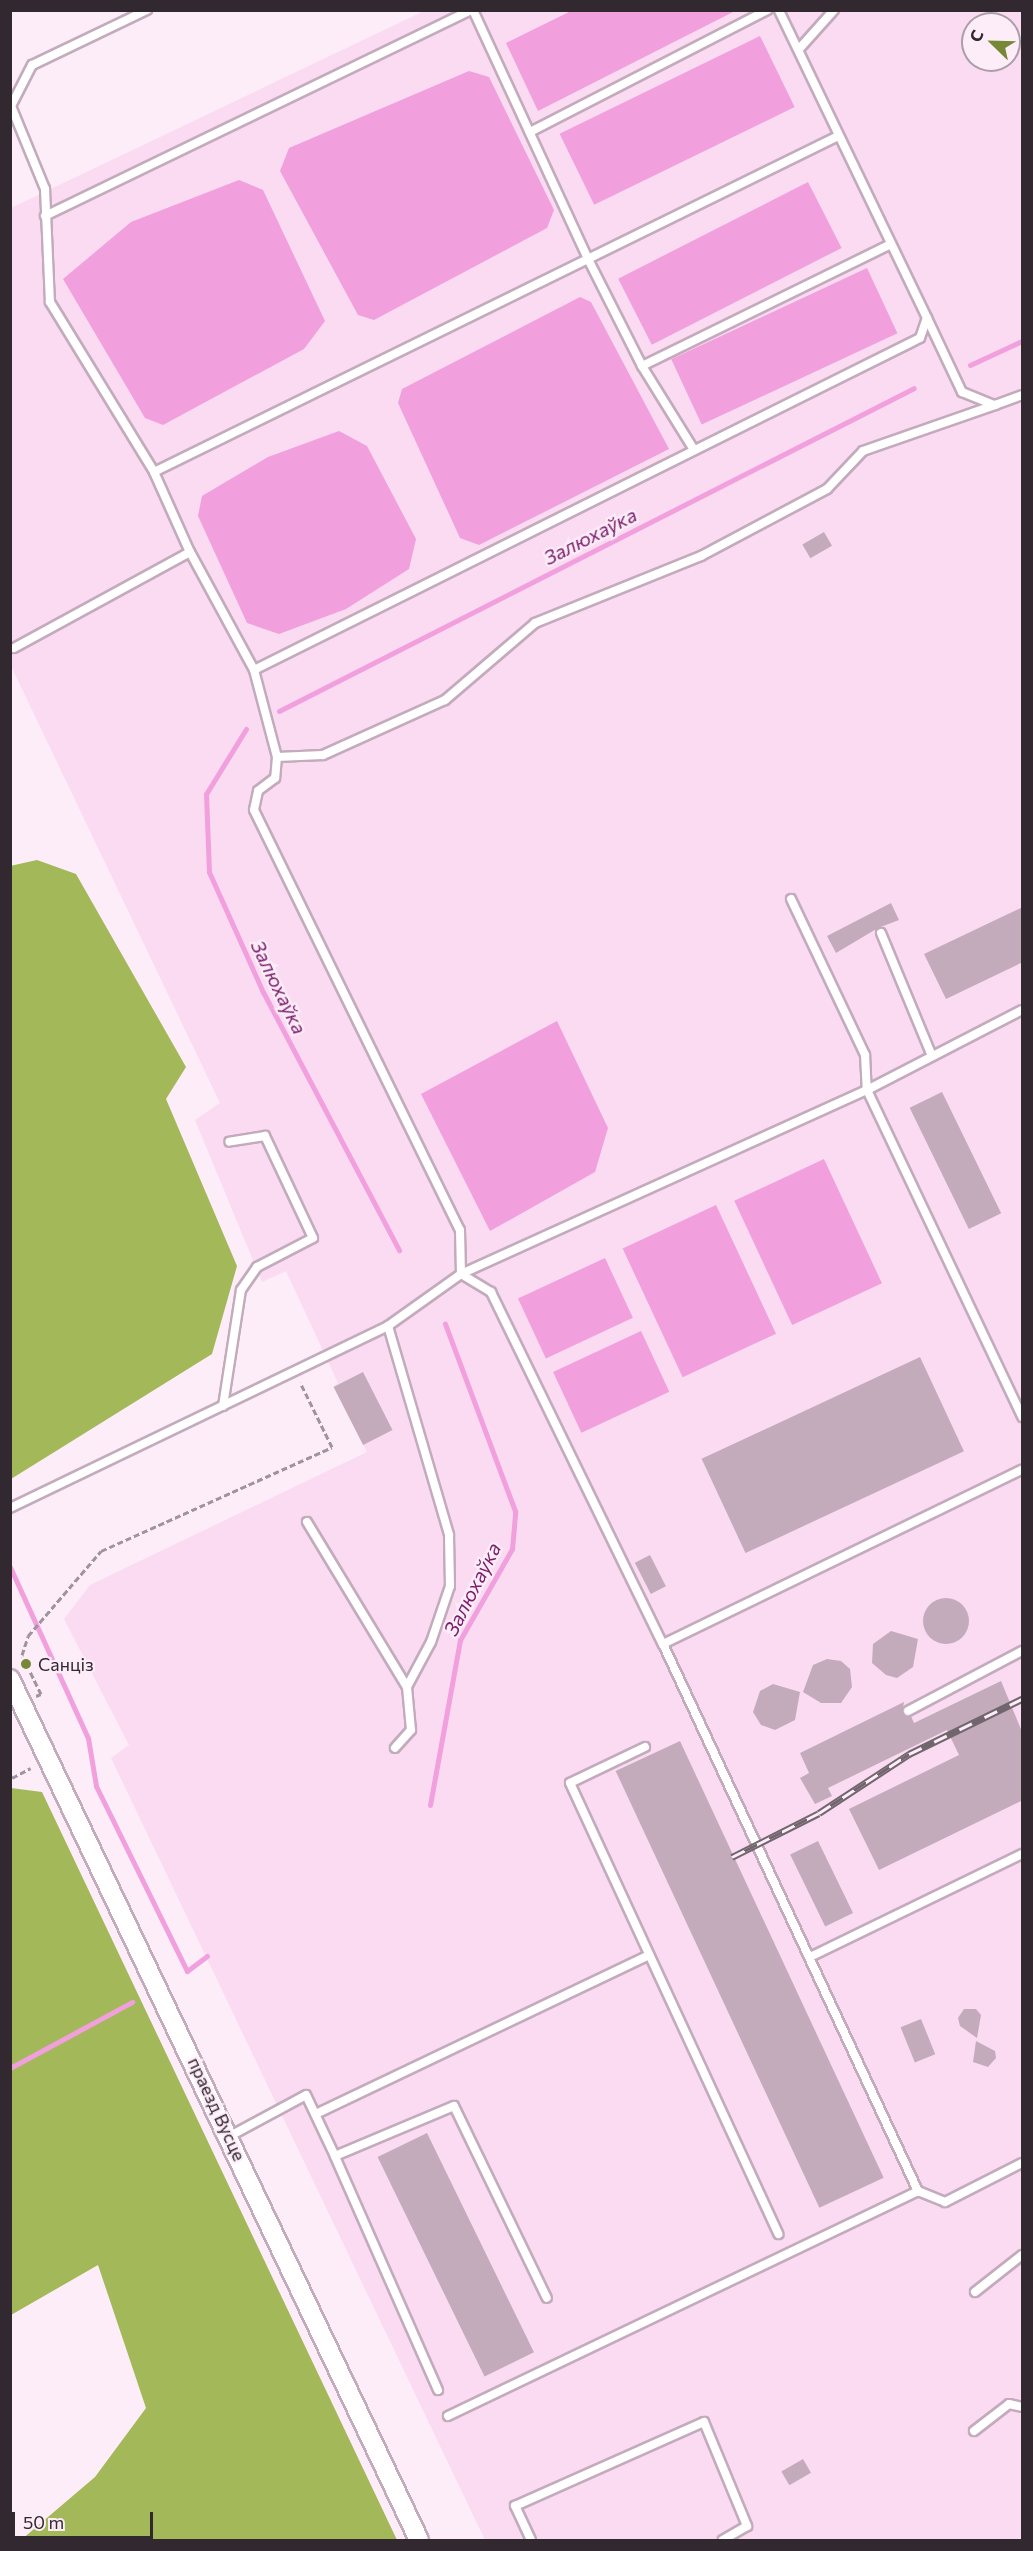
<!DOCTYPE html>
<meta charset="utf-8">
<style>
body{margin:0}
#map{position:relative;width:1033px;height:2551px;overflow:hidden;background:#fcedf8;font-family:Commissioner,sans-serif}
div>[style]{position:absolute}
.built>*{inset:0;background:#fbdbf2}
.forest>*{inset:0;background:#a3b858}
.water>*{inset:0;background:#f19fdd;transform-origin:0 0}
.stream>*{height:5px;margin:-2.5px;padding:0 2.5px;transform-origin:2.5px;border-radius:2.5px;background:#f19fdd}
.building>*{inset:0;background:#c3abbc;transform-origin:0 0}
.round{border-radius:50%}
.path>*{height:3px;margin-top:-1.5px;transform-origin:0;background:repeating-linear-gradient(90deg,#a0939c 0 6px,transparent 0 9px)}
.roads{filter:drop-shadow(2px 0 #c3abbc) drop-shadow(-2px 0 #c3abbc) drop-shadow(0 2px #c3abbc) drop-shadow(0 -2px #c3abbc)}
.service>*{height:8px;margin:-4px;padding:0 4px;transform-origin:4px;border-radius:4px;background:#fff}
.tertiary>*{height:18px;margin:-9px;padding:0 9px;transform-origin:9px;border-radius:9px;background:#fff}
.rail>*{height:7px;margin-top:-3.5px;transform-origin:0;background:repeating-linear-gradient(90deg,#fcedf8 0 14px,#71666e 0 28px);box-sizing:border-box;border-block:2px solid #71666e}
.dots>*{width:16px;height:16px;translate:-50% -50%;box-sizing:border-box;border:3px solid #fcedf8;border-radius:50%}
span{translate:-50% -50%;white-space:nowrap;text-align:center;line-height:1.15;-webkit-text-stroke:4.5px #fcedf8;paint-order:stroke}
.poi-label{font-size:18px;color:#32282f}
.left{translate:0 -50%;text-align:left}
.street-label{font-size:18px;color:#32282f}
.water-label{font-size:20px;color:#7b1d6b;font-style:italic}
.frame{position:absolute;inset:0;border:12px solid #32282f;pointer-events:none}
.north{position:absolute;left:961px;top:12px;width:60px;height:60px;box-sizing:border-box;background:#fcedf8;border:2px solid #ab9ea8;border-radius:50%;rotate:293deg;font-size:16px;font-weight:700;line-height:24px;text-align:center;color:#32282f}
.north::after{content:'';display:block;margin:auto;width:21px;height:27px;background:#768736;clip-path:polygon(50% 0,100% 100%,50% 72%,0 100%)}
.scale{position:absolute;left:12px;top:2512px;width:141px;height:27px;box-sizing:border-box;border:3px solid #32282f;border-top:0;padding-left:8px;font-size:18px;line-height:21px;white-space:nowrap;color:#32282f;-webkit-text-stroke:4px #fcedf8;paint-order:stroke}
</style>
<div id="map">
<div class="built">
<div style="clip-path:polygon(evenodd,424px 11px,1022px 11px,1022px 2540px,485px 2540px,111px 1758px,129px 1745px,64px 1619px,90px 1585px,367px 1452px,334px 1386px,338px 1383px,286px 1271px,262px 1282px,195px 1120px,220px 1103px,11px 666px,11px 208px,424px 11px,973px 24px,1009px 24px,1009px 60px,973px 60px,973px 24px)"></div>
</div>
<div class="forest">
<div style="clip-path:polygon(37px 860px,76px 874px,186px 1067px,166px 1099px,237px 1266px,212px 1354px,11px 1479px,10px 866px)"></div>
<div style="clip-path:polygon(11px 1788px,42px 1792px,397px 2540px,21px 2540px,95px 2477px,146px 2408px,98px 2265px,11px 2315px)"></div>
</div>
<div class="water">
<div style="clip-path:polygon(571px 11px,735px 10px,735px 11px,538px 111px,506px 43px)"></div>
<div style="left:760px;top:36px;width:79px;height:223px;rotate:64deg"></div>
<div style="clip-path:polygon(469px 71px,489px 77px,554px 210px,547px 228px,374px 320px,358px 315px,280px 171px,289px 148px)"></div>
<div style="clip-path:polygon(239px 180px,263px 190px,325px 321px,304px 349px,163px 425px,145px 418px,63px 279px,131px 222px)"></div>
<div style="left:808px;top:182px;width:74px;height:213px;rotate:63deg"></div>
<div style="left:867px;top:268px;width:72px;height:216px;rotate:65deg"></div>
<div style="clip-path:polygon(580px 297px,591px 302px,669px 449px,479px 545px,460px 538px,398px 403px,402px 389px)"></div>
<div style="clip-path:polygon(339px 431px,367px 446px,416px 539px,409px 569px,346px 609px,279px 634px,247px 623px,198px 516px,202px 496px,268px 457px)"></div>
<div style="clip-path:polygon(557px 1021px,608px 1128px,595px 1172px,490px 1231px,421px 1094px)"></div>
<div style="left:824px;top:1159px;width:137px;height:99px;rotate:65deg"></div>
<div style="left:716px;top:1205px;width:142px;height:103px;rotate:65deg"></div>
<div style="left:605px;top:1258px;width:66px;height:96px;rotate:65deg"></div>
<div style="left:641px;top:1331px;width:67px;height:97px;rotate:65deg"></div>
</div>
<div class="stream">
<div style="left:970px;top:365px;width:57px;rotate:-24.8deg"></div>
<div style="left:279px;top:711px;width:712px;rotate:-26.96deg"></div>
<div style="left:246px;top:729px;width:76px;rotate:121.6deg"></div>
<div style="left:206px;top:794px;width:78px;rotate:87.8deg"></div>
<div style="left:209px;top:872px;width:132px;rotate:65.8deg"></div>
<div style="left:263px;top:992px;width:292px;rotate:62.2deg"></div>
<div style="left:10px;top:1567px;width:188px;rotate:65.5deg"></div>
<div style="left:88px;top:1738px;width:49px;rotate:80.5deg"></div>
<div style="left:96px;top:1786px;width:206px;rotate:63.8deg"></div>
<div style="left:187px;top:1971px;width:25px;rotate:-37deg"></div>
<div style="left:430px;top:1805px;width:168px;rotate:-79.7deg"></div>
<div style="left:460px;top:1640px;width:105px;rotate:-60.3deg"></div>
<div style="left:512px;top:1549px;width:38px;rotate:-85deg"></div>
<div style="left:515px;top:1511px;width:200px;rotate:-110.5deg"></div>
<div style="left:10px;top:2068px;width:139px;rotate:-28.4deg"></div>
</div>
<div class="building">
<div style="left:824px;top:532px;width:16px;height:25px;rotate:60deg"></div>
<div style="clip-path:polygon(891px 903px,899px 920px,878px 928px,836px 953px,827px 936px)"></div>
<div style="clip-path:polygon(1023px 907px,1023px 962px,946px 999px,924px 954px)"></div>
<div style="left:942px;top:1092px;width:135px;height:36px;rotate:64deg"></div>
<div style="left:920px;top:1357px;width:104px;height:241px;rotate:65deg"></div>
<div style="left:363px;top:1372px;width:65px;height:33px;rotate:63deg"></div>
<div style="left:650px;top:1555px;width:35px;height:17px;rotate:63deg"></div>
<div class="round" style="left:923px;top:1598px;width:46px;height:46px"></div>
<div style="clip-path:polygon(891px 1631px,918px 1639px,913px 1667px,897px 1678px,886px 1675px,872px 1663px,873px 1644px)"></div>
<div style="clip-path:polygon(827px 1659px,841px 1661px,850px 1669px,852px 1687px,841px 1703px,821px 1703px,803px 1692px,813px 1665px)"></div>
<div style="clip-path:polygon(1001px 1681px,1023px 1734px,1023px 1800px,879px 1870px,849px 1809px,959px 1755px,947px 1730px,828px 1788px,832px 1796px,815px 1804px,800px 1778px,809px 1773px,800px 1753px,904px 1702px,902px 1713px,911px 1716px,914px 1723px)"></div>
<div style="clip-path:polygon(773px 1684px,800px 1692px,795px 1720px,775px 1730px,761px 1725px,753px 1712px,760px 1691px)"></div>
<div style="left:680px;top:1741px;width:482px;height:71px;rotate:65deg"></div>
<div style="left:818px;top:1841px;width:80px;height:31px;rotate:64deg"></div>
<div style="clip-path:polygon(964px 2009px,976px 2009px,981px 2015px,977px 2038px,960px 2026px,958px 2018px)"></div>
<div style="left:921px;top:2019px;width:38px;height:22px;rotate:68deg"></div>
<div style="clip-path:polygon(976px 2041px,995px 2051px,996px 2058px,988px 2067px,973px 2062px)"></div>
<div style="left:427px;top:2133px;width:244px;height:55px;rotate:64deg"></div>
<div style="left:803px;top:2459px;width:16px;height:25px;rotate:60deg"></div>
</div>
<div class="path">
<div style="left:36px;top:1696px;width:5px;rotate:-22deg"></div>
<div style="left:41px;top:1694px;width:43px;rotate:-116deg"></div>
<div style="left:22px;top:1655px;width:20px;rotate:-72deg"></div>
<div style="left:28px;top:1636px;width:112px;rotate:-49.3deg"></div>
<div style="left:101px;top:1551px;width:253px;rotate:-24.2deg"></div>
<div style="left:332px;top:1447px;width:72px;rotate:-116.2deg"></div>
<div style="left:10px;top:1774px;width:4px;rotate:63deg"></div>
<div style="left:12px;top:1778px;width:21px;rotate:-28deg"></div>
</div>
<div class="roads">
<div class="service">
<div style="left:147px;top:10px;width:127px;rotate:154.4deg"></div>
<div style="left:32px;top:65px;width:46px;rotate:117.1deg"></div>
<div style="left:11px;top:106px;width:90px;rotate:67.7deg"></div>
<div style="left:45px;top:189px;width:113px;rotate:87.5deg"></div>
<div style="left:50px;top:302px;width:199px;rotate:58.5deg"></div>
<div style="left:154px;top:472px;width:88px;rotate:65.8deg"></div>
<div style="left:190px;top:552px;width:134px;rotate:61.5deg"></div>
<div style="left:254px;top:670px;width:90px;rotate:75.2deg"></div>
<div style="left:277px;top:757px;width:21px;rotate:95deg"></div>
<div style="left:275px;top:778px;width:21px;rotate:143deg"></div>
<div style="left:258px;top:791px;width:19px;rotate:102deg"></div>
<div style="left:254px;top:810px;width:468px;rotate:63.9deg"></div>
<div style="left:460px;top:1230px;width:44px;rotate:88.7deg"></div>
<div style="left:461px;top:1274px;width:35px;rotate:31deg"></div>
<div style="left:491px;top:1292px;width:392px;rotate:64deg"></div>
<div style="left:663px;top:1644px;width:604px;rotate:65.01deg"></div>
<div style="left:473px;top:10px;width:274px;rotate:65.2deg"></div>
<div style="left:588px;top:259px;width:120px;rotate:63.2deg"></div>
<div style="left:642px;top:366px;width:99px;rotate:58.2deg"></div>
<div style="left:800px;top:48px;width:51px;rotate:-48.2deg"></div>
<div style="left:530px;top:132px;width:267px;rotate:-27.2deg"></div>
<div style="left:45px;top:216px;width:473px;rotate:-25.8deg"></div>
<div style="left:927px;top:318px;width:82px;rotate:64.7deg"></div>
<div style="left:962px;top:392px;width:35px;rotate:22deg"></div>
<div style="left:995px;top:405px;width:29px;rotate:-20deg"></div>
<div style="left:642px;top:366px;width:277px;rotate:-26.1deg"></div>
<div style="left:154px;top:472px;width:762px;rotate:-26.16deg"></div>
<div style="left:14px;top:648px;width:200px;rotate:-28.6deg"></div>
<div style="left:254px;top:670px;width:744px;rotate:-26.5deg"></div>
<div style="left:920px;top:338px;width:21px;rotate:-71deg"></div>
<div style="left:927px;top:318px;width:342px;rotate:-115.7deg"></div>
<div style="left:277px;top:757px;width:46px;rotate:-2.5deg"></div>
<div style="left:323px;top:755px;width:134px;rotate:-24.3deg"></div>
<div style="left:445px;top:700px;width:118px;rotate:-40.5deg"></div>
<div style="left:535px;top:623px;width:179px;rotate:-22deg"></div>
<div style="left:701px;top:556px;width:143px;rotate:-28deg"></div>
<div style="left:827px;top:489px;width:52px;rotate:-46.5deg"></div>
<div style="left:863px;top:451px;width:140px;rotate:-19.2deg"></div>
<div style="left:791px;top:899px;width:173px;rotate:64.6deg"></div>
<div style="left:865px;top:1055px;width:35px;rotate:87deg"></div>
<div style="left:867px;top:1090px;width:362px;rotate:64.6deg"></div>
<div style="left:881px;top:933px;width:131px;rotate:67.5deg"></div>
<div style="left:388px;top:1326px;width:218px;rotate:73.7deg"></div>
<div style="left:449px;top:1535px;width:51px;rotate:88.9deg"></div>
<div style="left:450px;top:1586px;width:59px;rotate:108.7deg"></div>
<div style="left:431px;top:1642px;width:51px;rotate:118.1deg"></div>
<div style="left:223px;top:1406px;width:117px;rotate:-81.2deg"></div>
<div style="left:241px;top:1290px;width:28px;rotate:-55deg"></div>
<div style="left:257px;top:1267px;width:63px;rotate:-27.4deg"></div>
<div style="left:313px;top:1238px;width:113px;rotate:-115.2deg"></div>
<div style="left:265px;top:1136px;width:36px;rotate:171deg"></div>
<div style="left:10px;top:1508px;width:420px;rotate:-25.7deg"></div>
<div style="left:388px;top:1326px;width:90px;rotate:-35.5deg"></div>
<div style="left:461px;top:1274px;width:446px;rotate:-24.4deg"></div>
<div style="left:867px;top:1090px;width:174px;rotate:-27.3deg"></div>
<div style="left:307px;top:1522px;width:193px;rotate:58.8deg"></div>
<div style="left:407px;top:1687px;width:43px;rotate:84.7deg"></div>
<div style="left:411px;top:1730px;width:24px;rotate:132deg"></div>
<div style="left:663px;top:1644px;width:399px;rotate:-25.9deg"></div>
<div style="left:908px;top:1711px;width:129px;rotate:-27.8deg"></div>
<div style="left:645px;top:1747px;width:83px;rotate:154.4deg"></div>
<div style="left:570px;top:1783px;width:497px;rotate:65.2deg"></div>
<div style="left:810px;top:1957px;width:236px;rotate:-25.9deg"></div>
<div style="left:316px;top:2114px;width:369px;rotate:-25.5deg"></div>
<div style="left:230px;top:2136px;width:86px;rotate:-28.3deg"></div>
<div style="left:306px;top:2095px;width:68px;rotate:64.6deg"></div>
<div style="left:975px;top:2292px;width:60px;rotate:-38.2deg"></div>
<div style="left:438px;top:2390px;width:256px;rotate:-113.8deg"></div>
<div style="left:335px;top:2156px;width:129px;rotate:-22.8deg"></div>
<div style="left:454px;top:2106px;width:213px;rotate:64.2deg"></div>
<div style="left:448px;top:2416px;width:521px;rotate:-25.58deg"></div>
<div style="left:918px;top:2191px;width:29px;rotate:22deg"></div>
<div style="left:945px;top:2202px;width:86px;rotate:-26.9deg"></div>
<div style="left:974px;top:2431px;width:44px;rotate:-37.6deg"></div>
<div style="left:1009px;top:2404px;width:13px;rotate:13deg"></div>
<div style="left:531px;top:2540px;width:38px;rotate:-115deg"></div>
<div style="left:515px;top:2506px;width:207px;rotate:-24deg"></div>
<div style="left:704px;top:2422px;width:113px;rotate:67.5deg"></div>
<div style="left:747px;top:2526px;width:28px;rotate:150deg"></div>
</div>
<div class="tertiary">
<div style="left:10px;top:1679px;width:953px;rotate:64.59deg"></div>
</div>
</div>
<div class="rail">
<div style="left:732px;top:1857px;width:97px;rotate:-26.8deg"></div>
<div style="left:819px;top:1813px;width:108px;rotate:-33.2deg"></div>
<div style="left:909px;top:1754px;width:126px;rotate:-26deg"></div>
</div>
<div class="dots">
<div style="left:26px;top:1664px;background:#768736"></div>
</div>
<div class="poi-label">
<span class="left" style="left:38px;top:1664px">Санціз</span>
</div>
<div class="street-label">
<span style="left:217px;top:2109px;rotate:65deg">праезд Вусце</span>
</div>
<div class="water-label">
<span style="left:590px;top:536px;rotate:-27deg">Залюхаўка</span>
<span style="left:279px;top:987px;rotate:64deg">Залюхаўка</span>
<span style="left:472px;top:1589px;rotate:-63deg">Залюхаўка</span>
</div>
<div class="frame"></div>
<div class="north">С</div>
<div class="scale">50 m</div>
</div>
